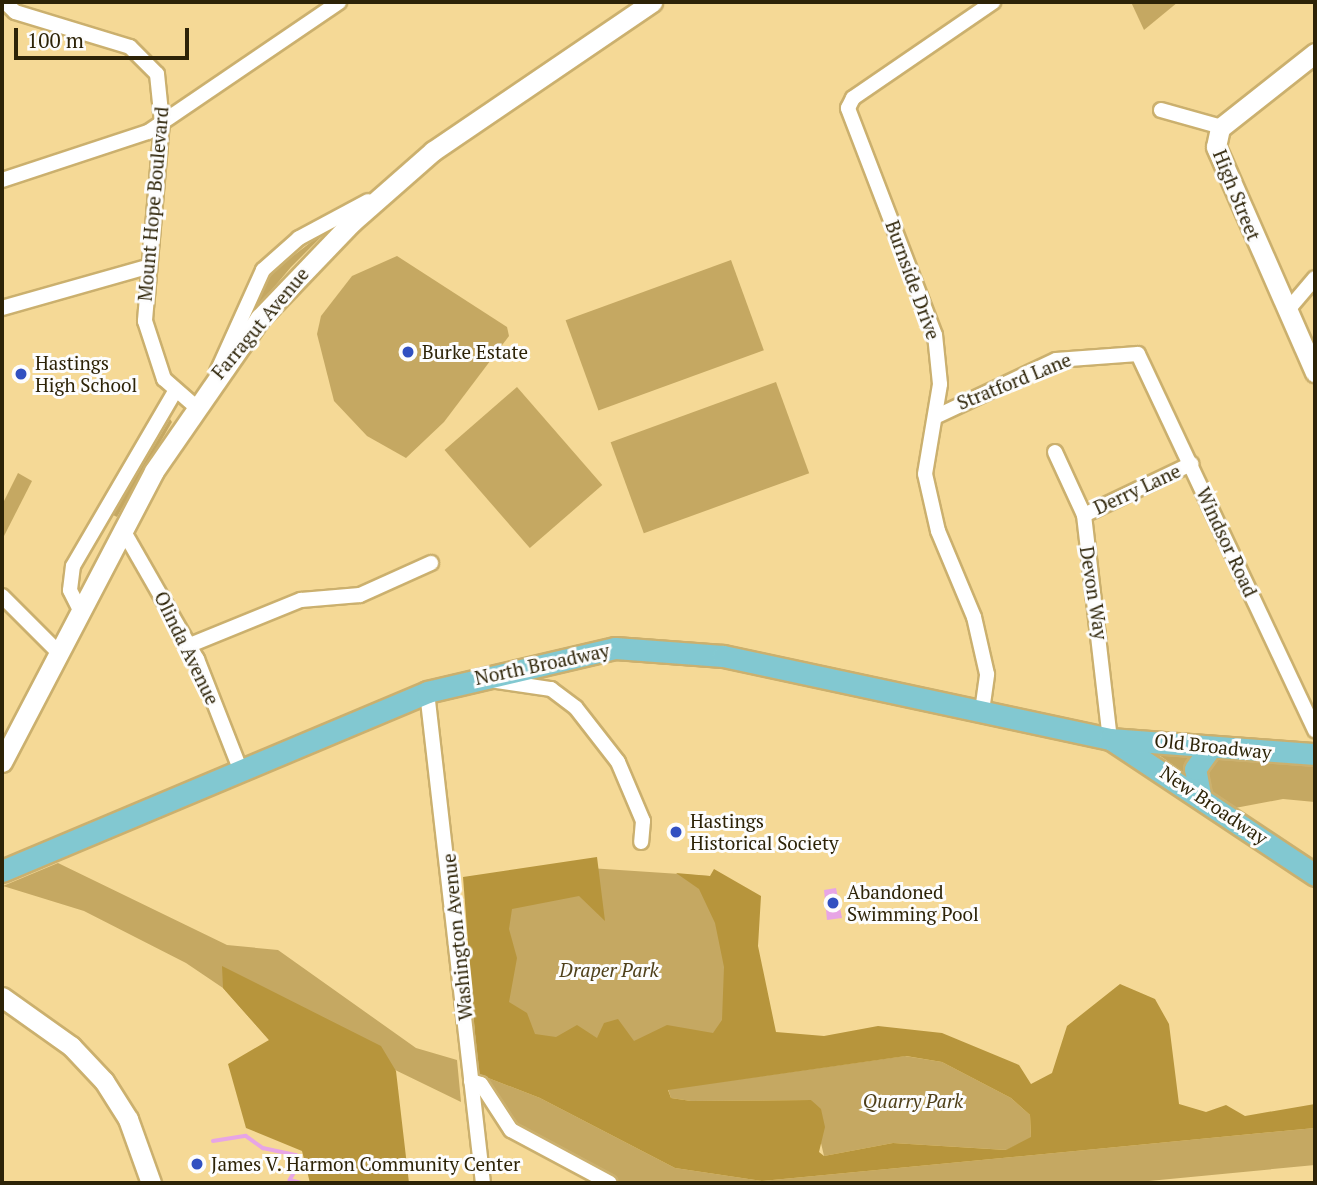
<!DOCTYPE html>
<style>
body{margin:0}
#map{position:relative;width:1317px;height:1185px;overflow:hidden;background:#f5d996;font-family:"PT Serif",serif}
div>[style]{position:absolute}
.green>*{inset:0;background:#c5a862;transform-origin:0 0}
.forest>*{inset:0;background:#b7953c}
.water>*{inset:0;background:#e7a5e5}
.stream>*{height:3.5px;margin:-1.75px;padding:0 1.75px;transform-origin:1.75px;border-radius:1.75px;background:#e7a5e5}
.roads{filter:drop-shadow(2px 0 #cbb06e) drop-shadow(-2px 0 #cbb06e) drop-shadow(0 2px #cbb06e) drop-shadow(0 -2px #cbb06e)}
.street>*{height:14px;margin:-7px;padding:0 7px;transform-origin:7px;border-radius:7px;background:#fff}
.secondary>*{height:19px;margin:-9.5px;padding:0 9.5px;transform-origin:9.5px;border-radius:9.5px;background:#fff}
.primary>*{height:21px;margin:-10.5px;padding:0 10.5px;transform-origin:10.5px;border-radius:10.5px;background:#82c8d1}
.dots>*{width:19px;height:19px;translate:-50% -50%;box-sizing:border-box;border:4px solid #fdfdfd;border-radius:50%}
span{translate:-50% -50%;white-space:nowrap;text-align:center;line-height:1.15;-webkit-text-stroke:6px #fdfdfd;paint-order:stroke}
.street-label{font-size:19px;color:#2d2307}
.poi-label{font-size:19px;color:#2d2307}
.left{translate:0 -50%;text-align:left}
.park-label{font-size:19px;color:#4f401a;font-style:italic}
.frame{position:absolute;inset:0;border:4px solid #2d2307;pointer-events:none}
.scale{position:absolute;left:14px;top:28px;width:175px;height:32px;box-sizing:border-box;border:4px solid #2d2307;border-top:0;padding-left:9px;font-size:21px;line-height:24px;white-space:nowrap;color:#2d2307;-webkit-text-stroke:5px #fdfdfd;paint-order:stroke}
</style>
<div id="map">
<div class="green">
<div style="clip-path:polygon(1131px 2px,1178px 2px,1144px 30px)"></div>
<div style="clip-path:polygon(332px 226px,291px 267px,243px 324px,263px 279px)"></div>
<div style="clip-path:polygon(397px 256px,507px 327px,509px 336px,444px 422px,406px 458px,367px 436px,334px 401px,317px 334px,321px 316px,352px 276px)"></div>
<div style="left:731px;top:260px;width:96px;height:176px;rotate:70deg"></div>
<div style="left:776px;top:382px;width:97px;height:176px;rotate:70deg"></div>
<div style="left:517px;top:387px;width:130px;height:96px;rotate:49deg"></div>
<div style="clip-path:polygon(170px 419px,172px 422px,117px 517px,113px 515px)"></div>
<div style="clip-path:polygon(18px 473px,32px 481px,3px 538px,2px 505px)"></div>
<div style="clip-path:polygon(1156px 753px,1315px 761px,1315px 802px,1283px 799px,1235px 808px)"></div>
<div style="clip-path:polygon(58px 863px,227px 945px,278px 950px,416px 1048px,457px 1060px,461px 1102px,389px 1067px,269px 1040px,223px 988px,186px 963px,84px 911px,3px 886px)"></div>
<div style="clip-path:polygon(574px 867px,710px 876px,748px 1047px,487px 1060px,476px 941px,521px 873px)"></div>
<div style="clip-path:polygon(905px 1056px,942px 1062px,1011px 1098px,1030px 1115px,1031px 1138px,1007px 1150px,893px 1143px,824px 1156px,811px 1100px,691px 1101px,671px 1098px,668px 1089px)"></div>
<div style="clip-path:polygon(478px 1074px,540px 1098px,675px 1168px,762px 1181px,1315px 1128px,1315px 1165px,1128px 1183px,618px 1183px,515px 1129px)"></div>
</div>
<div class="forest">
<div style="clip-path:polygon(evenodd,597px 857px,605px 921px,579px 896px,512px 909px,509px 929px,517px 958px,509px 1002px,527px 1013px,535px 1034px,556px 1037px,577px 1025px,597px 1038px,604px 1023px,618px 1019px,634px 1041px,667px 1025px,713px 1033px,722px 1020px,724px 967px,715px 923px,699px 889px,676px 873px,710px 876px,714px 869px,761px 896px,758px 946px,776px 1032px,824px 1036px,878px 1026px,942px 1033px,1019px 1065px,1031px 1084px,1052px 1073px,1067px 1026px,1120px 984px,1155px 999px,1169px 1024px,1179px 1104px,1206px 1112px,1226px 1105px,1245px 1116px,1315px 1104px,1315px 1128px,762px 1181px,675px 1168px,540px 1098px,478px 1074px,463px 877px,597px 857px,906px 1056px,942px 1062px,1011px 1098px,1030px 1115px,1031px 1137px,1006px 1150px,893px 1143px,824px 1156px,819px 1152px,825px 1127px,821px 1109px,811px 1100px,691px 1101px,671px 1098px,668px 1090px,906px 1056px)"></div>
<div style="clip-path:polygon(222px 966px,381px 1046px,396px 1071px,409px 1183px,310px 1183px,302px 1151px,246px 1128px,228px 1064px,269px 1040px,223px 988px)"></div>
</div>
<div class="water">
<div style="clip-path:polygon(836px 888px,842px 918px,827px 920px,824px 890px)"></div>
</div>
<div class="stream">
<div style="left:213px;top:1141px;width:33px;rotate:-9deg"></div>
<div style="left:246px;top:1136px;width:21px;rotate:35deg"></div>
<div style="left:263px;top:1148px;width:34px;rotate:12deg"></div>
<div style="left:296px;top:1155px;width:9px;rotate:54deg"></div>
<div style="left:301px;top:1162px;width:21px;rotate:121deg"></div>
<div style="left:290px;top:1180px;width:11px;rotate:15deg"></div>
</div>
<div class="roads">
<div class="street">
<div style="left:5px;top:2px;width:14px;rotate:45deg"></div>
<div style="left:15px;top:12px;width:120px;rotate:16.9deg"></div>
<div style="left:130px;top:47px;width:38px;rotate:45deg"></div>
<div style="left:157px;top:74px;width:48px;rotate:84.1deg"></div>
<div style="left:162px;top:122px;width:200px;rotate:94.9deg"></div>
<div style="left:145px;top:321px;width:61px;rotate:71.9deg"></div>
<div style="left:164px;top:379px;width:41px;rotate:41.1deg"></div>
<div style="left:1161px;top:110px;width:63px;rotate:15.6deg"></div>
<div style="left:2px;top:180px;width:154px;rotate:-18.2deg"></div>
<div style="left:148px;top:132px;width:231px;rotate:-34.2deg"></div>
<div style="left:2px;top:308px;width:151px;rotate:-15.8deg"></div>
<div style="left:1287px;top:311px;width:43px;rotate:-49.7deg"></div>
<div style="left:217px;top:372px;width:112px;rotate:-65.7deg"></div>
<div style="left:263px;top:270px;width:48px;rotate:-41.6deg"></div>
<div style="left:299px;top:238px;width:78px;rotate:-28.2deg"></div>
<div style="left:935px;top:417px;width:134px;rotate:-25.2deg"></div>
<div style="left:1056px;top:360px;width:82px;rotate:-4.2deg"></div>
<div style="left:1138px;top:354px;width:416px;rotate:64.8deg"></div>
<div style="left:1055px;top:452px;width:69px;rotate:65.3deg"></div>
<div style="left:1084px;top:515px;width:226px;rotate:83.4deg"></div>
<div style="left:1084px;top:515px;width:119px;rotate:-25.5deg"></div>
<div style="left:123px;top:530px;width:149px;rotate:60.2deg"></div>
<div style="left:197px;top:659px;width:120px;rotate:68.6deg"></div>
<div style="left:2px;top:596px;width:81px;rotate:45deg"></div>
<div style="left:80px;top:610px;width:22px;rotate:-117deg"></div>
<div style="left:70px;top:590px;width:24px;rotate:-83deg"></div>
<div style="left:73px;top:566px;width:200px;rotate:-59.7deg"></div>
<div style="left:190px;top:645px;width:120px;rotate:-22.1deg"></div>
<div style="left:301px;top:600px;width:59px;rotate:-4.8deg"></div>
<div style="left:360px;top:595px;width:78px;rotate:-24.3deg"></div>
<div style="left:490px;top:680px;width:62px;rotate:8.4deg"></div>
<div style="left:551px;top:689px;width:31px;rotate:37deg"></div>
<div style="left:576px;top:708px;width:68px;rotate:52.1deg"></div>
<div style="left:618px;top:762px;width:64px;rotate:67deg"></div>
<div style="left:643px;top:821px;width:21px;rotate:95deg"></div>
<div style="left:427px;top:692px;width:494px;rotate:83.5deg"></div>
<div style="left:982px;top:711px;width:37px;rotate:-82deg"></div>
<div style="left:987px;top:674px;width:58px;rotate:-102.8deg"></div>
<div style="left:974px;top:617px;width:93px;rotate:-112.7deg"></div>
<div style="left:938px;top:531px;width:58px;rotate:-102.8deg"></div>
<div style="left:925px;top:474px;width:91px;rotate:-80.5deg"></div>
<div style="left:940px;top:384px;width:49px;rotate:-95.8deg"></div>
<div style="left:935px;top:335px;width:243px;rotate:-111deg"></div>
<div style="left:848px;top:108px;width:11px;rotate:-63deg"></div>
<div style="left:853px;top:98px;width:170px;rotate:-34.4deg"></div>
<div style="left:471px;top:1081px;width:10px;rotate:17deg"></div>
<div style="left:481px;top:1084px;width:55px;rotate:56.9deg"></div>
<div style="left:511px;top:1130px;width:112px;rotate:28.2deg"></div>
</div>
<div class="secondary">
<div style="left:1315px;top:53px;width:121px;rotate:141.7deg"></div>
<div style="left:1220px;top:128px;width:19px;rotate:102deg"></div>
<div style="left:1216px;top:147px;width:246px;rotate:66.3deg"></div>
<div style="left:2px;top:762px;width:328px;rotate:-62.4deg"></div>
<div style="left:154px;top:471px;width:186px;rotate:-55.3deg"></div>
<div style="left:260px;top:318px;width:132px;rotate:-46.2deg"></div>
<div style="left:351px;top:223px;width:109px;rotate:-41.3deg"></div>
<div style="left:433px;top:151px;width:265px;rotate:-34.2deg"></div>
<div style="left:2px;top:997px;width:85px;rotate:35.4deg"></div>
<div style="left:71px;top:1046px;width:48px;rotate:46.7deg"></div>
<div style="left:104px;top:1081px;width:45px;rotate:57.7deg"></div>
<div style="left:128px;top:1119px;width:68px;rotate:70.2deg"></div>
</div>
<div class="primary">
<div style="left:1112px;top:740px;width:244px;rotate:33.6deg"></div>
<div style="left:1200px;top:794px;width:25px;rotate:-101deg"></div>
<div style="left:1195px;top:769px;width:27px;rotate:-54deg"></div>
<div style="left:2px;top:871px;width:461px;rotate:-22.8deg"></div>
<div style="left:427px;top:692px;width:193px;rotate:-13.2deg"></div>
<div style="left:615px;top:648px;width:108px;rotate:4.2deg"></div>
<div style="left:723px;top:656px;width:396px;rotate:12.1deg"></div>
<div style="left:1110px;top:739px;width:206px;rotate:4.2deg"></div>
</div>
</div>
<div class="dots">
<div style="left:408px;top:352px;background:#3150c1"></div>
<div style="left:21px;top:374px;background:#3150c1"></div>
<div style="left:676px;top:832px;background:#3150c1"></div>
<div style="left:833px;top:903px;background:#3150c1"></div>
<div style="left:197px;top:1164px;background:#3150c1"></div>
</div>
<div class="street-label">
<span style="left:1237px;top:195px;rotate:68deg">High Street</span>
<span style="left:153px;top:204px;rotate:-85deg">Mount Hope Boulevard</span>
<span style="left:913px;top:280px;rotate:70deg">Burnside Drive</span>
<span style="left:260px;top:323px;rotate:-50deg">Farragut Avenue</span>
<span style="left:1014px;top:381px;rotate:-22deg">Stratford Lane</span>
<span style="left:1137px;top:489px;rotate:-25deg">Derry Lane</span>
<span style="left:1227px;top:542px;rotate:65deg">Windsor Road</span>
<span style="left:1094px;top:593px;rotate:81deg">Devon Way</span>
<span style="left:187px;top:648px;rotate:64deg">Olinda Avenue</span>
<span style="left:542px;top:664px;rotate:-12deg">North Broadway</span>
<span style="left:1213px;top:746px;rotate:6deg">Old Broadway</span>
<span style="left:1214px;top:805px;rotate:34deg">New Broadway</span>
<span style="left:457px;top:937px;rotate:-96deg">Washington Avenue</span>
</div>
<div class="poi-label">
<span class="left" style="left:422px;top:352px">Burke Estate</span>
<span class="left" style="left:35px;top:374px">Hastings<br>High School</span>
<span class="left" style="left:690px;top:832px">Hastings<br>Historical Society</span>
<span class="left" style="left:847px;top:903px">Abandoned<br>Swimming Pool</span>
<span class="left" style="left:211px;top:1164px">James V. Harmon Community Center</span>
</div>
<div class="park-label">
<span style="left:609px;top:970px">Draper Park</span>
<span style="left:913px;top:1101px">Quarry Park</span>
</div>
<div class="frame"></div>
<div class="scale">100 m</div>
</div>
